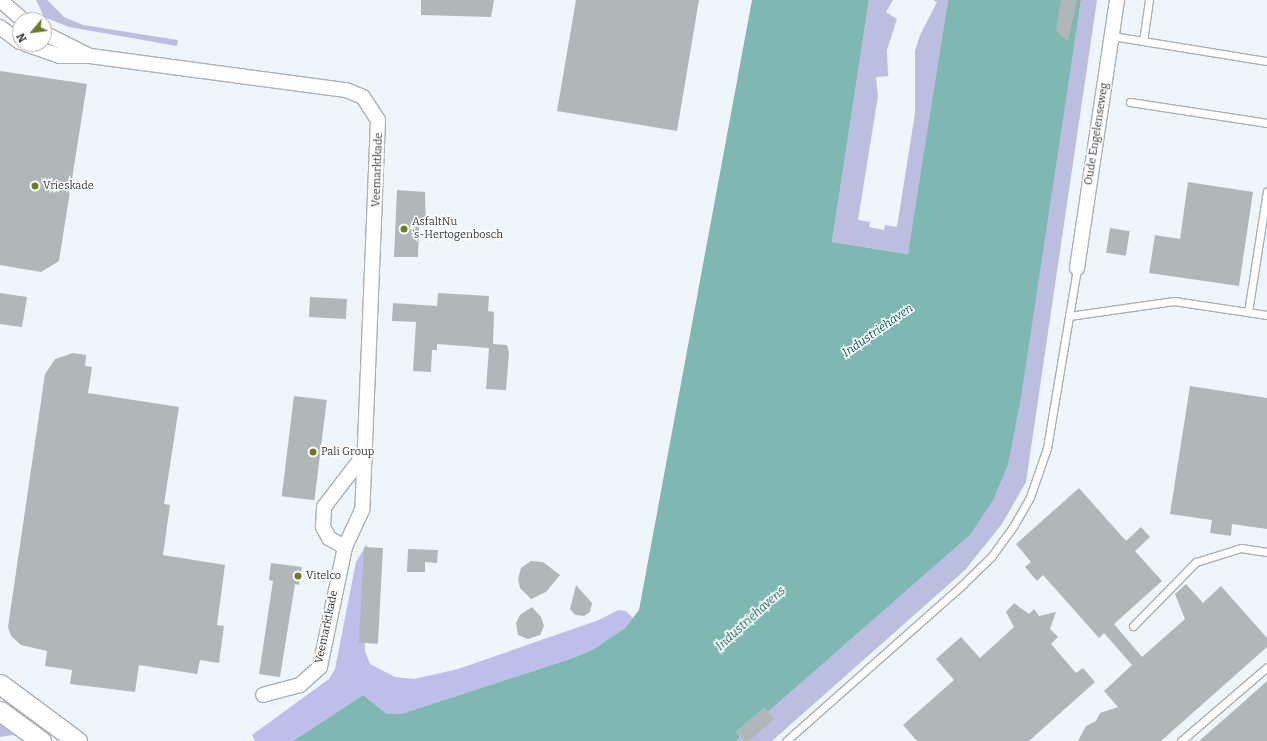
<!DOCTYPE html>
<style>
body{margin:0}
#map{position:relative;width:1267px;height:741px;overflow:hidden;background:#eff6fb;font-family:Bitter,serif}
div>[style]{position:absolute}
.green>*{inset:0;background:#bcbee0}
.forest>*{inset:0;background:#bdbfea}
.water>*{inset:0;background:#7fb8b3}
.building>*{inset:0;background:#afb7b9;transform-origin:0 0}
.roads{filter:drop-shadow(1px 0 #abb1b6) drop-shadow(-1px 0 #abb1b6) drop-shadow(0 1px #abb1b6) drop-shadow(0 -1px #abb1b6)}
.service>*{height:7px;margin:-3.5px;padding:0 3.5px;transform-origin:3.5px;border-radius:3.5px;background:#fff}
.minor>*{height:14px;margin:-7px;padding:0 7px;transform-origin:7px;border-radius:7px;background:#fff}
.secondary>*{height:19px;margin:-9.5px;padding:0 9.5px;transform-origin:9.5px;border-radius:9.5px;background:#fff}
.dots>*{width:11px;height:11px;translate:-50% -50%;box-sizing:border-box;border:2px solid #fff;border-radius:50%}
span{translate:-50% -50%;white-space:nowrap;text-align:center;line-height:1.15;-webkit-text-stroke:3px #fff;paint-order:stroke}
.street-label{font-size:11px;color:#373a3c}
.poi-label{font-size:11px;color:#373a3c}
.left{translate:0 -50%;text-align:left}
.water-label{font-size:12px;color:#015854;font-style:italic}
.north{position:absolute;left:12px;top:12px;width:40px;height:40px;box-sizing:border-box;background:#fff;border:1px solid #afb0b1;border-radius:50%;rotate:241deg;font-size:11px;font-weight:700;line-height:16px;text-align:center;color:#373a3c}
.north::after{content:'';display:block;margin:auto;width:14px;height:18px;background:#6d7a27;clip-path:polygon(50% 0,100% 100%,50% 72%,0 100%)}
</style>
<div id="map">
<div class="green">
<div style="clip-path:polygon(36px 0,47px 0,64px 17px,83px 25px,178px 40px,177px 46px,69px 27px,44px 17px)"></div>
<div style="clip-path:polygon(869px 0,893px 0,886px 12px,897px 19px,887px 50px,888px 76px,876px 77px,878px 96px,858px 220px,870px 222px,869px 227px,884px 230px,885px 225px,897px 227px,915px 113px,915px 51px,920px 35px,937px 2px,933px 0,948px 0,909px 254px,832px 242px)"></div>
<div style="clip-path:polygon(1081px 0,1097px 0,1026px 482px,1002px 524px,965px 570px,772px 741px,735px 741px,740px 737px,736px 732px,764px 708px,768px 712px,970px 535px,1008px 465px)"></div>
<div style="clip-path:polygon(0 722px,25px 741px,13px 735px,0 737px)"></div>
</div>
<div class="forest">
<div style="clip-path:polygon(367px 544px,365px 651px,370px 664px,395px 677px,414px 679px,458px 669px,599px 620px,618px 610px,626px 611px,633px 618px,625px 628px,594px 649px,573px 658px,401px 714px,387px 714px,363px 695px,293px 741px,255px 741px,252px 735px,329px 679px,335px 669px,356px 562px)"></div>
</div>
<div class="water">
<div style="clip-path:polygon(752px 0,869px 0,832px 242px,908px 254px,948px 0,1081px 0,1021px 397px,1008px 465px,993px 500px,970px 535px,768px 712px,764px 708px,736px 732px,740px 737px,736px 741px,293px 741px,363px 695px,387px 714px,401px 714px,573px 658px,594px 649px,625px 628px,639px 610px)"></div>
</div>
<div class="building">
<div style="clip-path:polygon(421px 0,494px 0,491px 17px,421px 15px)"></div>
<div style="clip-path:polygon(576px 0,699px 0,677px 131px,557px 111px)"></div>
<div style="clip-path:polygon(1061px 0,1077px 0,1068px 41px,1056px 31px)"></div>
<div style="clip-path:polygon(0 71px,87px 84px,59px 261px,41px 272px,0 265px)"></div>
<div style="clip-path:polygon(1188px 182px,1253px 192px,1239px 286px,1149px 273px,1155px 235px,1180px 239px)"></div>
<div style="clip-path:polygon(397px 190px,425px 192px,426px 227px,419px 227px,418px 257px,394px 257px)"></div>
<div style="left:1110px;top:228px;width:20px;height:25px;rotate:9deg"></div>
<div style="clip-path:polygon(0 293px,27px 297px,22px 327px,0 324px)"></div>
<div style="clip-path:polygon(438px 293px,489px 296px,488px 311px,494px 312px,493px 344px,507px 345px,509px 353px,506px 390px,486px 389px,489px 348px,437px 344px,437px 350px,432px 350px,431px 372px,413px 371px,416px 322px,392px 321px,393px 303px,437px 306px)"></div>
<div style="left:310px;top:297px;width:37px;height:20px;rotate:3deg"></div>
<div style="clip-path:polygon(73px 353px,86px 355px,85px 366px,92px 367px,88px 393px,179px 407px,164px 504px,170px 505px,163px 555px,225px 565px,217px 625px,224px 626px,219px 663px,200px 660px,197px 674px,139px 665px,135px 692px,70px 684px,72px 670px,45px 666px,47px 651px,21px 645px,11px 636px,8px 627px,45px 374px,55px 359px)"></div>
<div style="clip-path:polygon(1190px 386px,1267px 398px,1267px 529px,1232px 524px,1231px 536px,1210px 533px,1212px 520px,1170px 514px)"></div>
<div style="left:294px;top:396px;width:33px;height:101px;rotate:7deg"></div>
<div style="clip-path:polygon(1079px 488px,1126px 541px,1141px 527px,1150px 537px,1135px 551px,1162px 581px,1114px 624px,1142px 657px,1185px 619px,1175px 594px,1186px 584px,1203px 603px,1221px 586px,1267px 638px,1267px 647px,1161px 741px,1078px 741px,1086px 726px,1096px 721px,1100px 713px,1118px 707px,1104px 691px,1132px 665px,1104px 633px,1099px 638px,1043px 575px,1037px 581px,1025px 567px,1031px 562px,1016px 544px)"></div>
<div style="left:364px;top:547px;width:19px;height:96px;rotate:3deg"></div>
<div style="clip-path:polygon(408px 549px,438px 550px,437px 563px,425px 562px,425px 572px,407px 572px)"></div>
<div style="clip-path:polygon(531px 561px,543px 562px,560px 575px,546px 592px,531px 599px,520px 588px,518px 579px,521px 568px)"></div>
<div style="clip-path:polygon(271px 563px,302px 567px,299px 585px,295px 584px,280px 677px,259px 674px,273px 581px,269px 580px)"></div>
<div style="clip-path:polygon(576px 585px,592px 603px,590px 612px,584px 616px,575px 615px,570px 609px)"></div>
<div style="clip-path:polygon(1014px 603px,1029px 614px,1034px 609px,1039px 616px,1056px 612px,1050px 629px,1058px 637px,1051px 644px,1076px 673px,1083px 668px,1095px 682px,1029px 741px,917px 741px,903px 725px,954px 680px,936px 659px,961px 637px,980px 658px,1014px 627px,1006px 612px)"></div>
<div style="clip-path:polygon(532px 607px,541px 617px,544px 626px,540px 635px,528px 639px,518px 635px,516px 623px,520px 615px)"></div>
<div style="clip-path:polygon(1267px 681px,1267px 741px,1199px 741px,1239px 706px)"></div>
<div style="clip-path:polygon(764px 708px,774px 719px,749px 741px,744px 741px,736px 732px)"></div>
</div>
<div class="roads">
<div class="service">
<div style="left:1112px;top:36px;width:157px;rotate:9.2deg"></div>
<div style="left:1143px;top:41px;width:41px;rotate:-81.7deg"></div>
<div style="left:1130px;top:102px;width:139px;rotate:8.7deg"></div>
<div style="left:1248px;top:312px;width:122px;rotate:-81.1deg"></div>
<div style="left:1069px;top:316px;width:106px;rotate:-8.1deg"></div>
<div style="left:1174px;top:301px;width:94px;rotate:8.6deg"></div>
<div style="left:1133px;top:626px;width:90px;rotate:-45.5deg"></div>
<div style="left:1196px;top:562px;width:47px;rotate:-17.3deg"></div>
<div style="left:1241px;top:548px;width:26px;rotate:9deg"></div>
<div style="left:786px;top:741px;width:234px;rotate:-41.5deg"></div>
<div style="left:961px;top:586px;width:42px;rotate:-44deg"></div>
<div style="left:991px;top:557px;width:39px;rotate:-54deg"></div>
<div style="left:1014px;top:525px;width:32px;rotate:-60deg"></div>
<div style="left:1030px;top:497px;width:52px;rotate:-70.9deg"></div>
<div style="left:1047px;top:448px;width:182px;rotate:-80.5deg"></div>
<div style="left:1181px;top:741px;width:113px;rotate:-40.7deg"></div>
</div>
<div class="minor">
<div style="left:0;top:0;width:30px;rotate:41deg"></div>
<div style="left:0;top:27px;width:25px;rotate:37deg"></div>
<div style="left:44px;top:33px;width:49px;rotate:26.6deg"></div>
<div style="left:25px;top:44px;width:36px;rotate:19deg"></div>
<div style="left:59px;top:56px;width:31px"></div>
<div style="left:90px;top:56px;width:258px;rotate:7.6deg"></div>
<div style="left:346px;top:90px;width:18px;rotate:22deg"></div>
<div style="left:363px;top:97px;width:27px;rotate:57deg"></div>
<div style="left:378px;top:120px;width:390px;rotate:92.3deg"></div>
<div style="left:362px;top:510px;width:41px;rotate:114.7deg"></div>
<div style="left:345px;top:547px;width:123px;rotate:101.8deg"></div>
<div style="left:320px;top:667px;width:27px;rotate:138deg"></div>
<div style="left:300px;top:685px;width:38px;rotate:165deg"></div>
<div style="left:1077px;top:268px;width:271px;rotate:-81.5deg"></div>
<div style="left:345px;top:547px;width:18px;rotate:-151deg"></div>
<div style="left:329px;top:538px;width:13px;rotate:-119deg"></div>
<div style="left:323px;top:527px;width:20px;rotate:-87deg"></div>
<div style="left:324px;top:507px;width:69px;rotate:-52.6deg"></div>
</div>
<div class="secondary">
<div style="left:0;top:684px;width:96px;rotate:36.5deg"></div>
<div style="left:0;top:711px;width:51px;rotate:36.2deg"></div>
</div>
</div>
<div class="dots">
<div style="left:35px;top:186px;background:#6d7a27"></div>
<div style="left:404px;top:229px;background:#6d7a27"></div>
<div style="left:313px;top:452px;background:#6d7a27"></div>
<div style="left:298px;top:576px;background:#6d7a27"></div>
</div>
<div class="street-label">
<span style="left:1097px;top:134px;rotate:-81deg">Oude Engelenseweg</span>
<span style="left:378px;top:170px;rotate:-88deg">Veemarktkade</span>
<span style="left:327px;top:627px;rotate:-78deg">Veemarktkade</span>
</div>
<div class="poi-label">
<span class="left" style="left:43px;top:186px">Vrieskade</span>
<span class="left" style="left:412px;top:229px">AsfaltNu<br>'s-Hertogenbosch</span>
<span class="left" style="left:321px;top:452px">Pali Group</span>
<span class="left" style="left:306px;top:576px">Vitelco</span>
</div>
<div class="water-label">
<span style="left:878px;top:331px;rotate:-35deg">Industriehaven</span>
<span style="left:751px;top:619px;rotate:-42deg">Industriehavens</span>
</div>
<div class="north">N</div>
</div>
